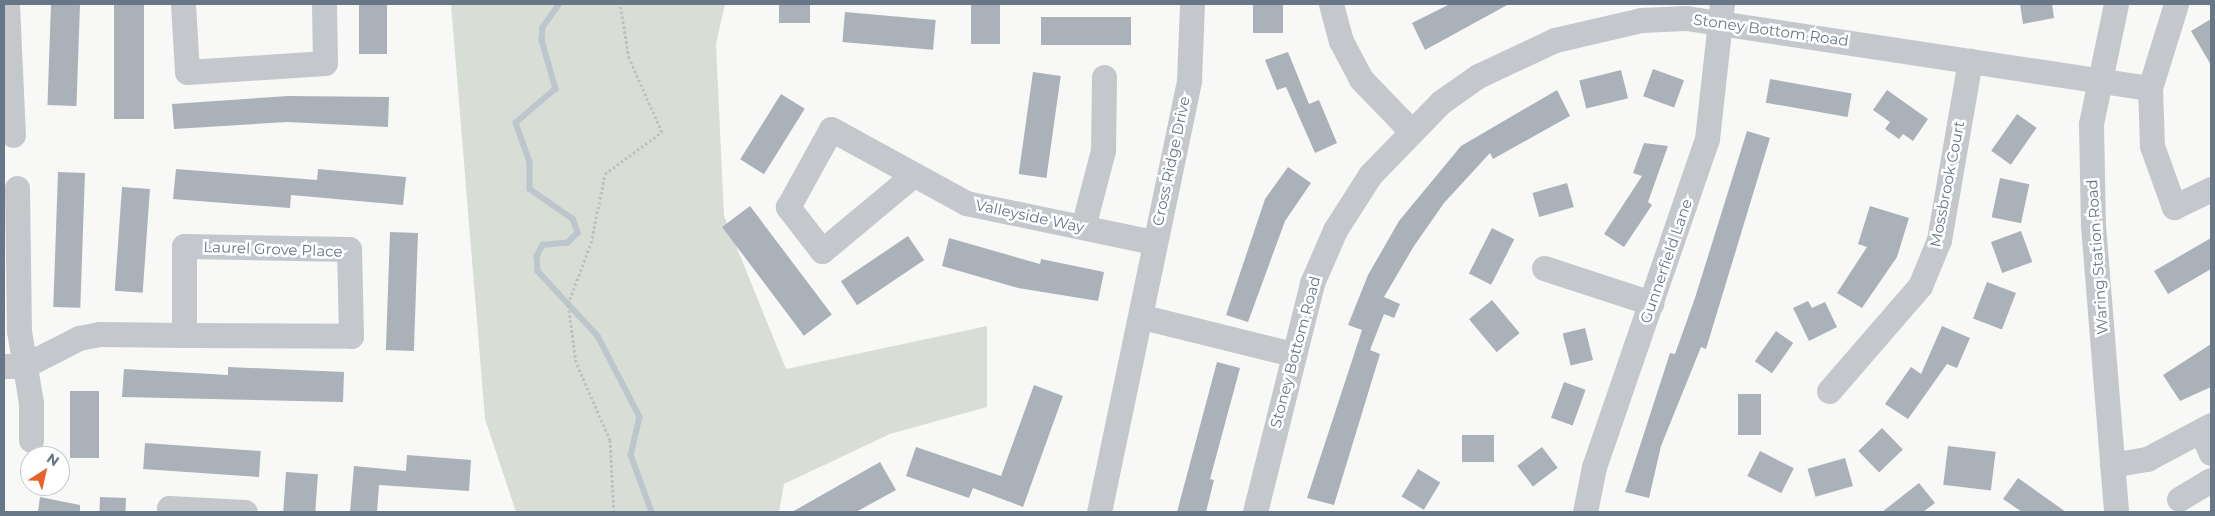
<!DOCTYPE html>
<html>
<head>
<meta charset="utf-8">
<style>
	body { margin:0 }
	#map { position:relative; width:2215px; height:516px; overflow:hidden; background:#f8f9f6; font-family:Montserrat,sans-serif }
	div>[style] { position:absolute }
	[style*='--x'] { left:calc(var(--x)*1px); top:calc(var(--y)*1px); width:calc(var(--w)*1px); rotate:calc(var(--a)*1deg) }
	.green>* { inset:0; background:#d8ded5 }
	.stream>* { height:5.5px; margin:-2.75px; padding:0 2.75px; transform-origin:2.75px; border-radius:2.75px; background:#bcc6cc }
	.building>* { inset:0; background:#aab1b9; transform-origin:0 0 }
	.path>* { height:3px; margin-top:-1.5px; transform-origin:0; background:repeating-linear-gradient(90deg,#bec0c3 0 2.5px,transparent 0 5px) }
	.minor>* { height:25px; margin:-12.5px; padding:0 12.5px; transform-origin:12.5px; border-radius:12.5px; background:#c4c8cc }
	span { translate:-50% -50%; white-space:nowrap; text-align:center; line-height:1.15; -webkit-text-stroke:5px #fff; paint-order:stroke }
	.street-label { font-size:15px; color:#677788 }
	.frame { position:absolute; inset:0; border:5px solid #677788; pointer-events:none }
	.north { position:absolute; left:20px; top:446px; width:50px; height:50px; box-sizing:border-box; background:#fff; border:1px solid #c2c9cf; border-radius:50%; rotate:35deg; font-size:14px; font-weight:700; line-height:20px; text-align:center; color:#677788 }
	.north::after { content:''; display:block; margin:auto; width:18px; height:22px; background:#e76128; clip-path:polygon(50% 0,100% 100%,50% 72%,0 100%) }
</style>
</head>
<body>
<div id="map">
	<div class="green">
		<div style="clip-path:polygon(451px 4px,725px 4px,716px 44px,724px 216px,786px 369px,987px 326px,987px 407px,890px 434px,784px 484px,779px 512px,516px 512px,485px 419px)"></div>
	</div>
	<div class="stream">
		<div style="--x:560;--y:4;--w:29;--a:126"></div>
		<div style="--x:543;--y:27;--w:13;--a:94"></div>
		<div style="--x:542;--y:40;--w:51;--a:74.1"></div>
		<div style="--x:556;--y:89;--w:52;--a:139.6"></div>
		<div style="--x:516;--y:123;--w:41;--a:70.3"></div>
		<div style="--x:530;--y:162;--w:27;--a:90"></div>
		<div style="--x:530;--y:189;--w:52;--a:34.9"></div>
		<div style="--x:573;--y:219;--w:15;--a:70"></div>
		<div style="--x:578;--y:233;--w:14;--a:135"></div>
		<div style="--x:568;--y:243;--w:25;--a:175"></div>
		<div style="--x:543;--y:245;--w:13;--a:117"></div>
		<div style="--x:537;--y:257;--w:14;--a:86"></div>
		<div style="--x:538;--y:271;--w:88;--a:47.3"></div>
		<div style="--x:598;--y:336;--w:91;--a:62.6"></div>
		<div style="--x:640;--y:417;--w:39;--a:103"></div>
		<div style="--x:631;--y:455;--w:61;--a:69.8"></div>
	</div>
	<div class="building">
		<div style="left:51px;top:4px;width:29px;height:101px;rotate:2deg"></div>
		<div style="left:114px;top:4px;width:30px;height:115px"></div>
		<div style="left:359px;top:4px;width:28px;height:50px"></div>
		<div style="left:779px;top:4px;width:31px;height:19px"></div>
		<div style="left:971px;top:4px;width:29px;height:40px"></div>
		<div style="left:1253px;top:4px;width:30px;height:29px"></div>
		<div style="clip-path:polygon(1450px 4px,1509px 4px,1425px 50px,1412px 23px)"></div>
		<div style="clip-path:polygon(2020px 4px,2052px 4px,2054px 18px,2023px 24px)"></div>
		<div style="left:845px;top:12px;width:91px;height:30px;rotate:5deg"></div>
		<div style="left:1041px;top:17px;width:90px;height:28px"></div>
		<div style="clip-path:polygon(2211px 19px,2211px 65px,2191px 31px)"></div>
		<div style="clip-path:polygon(1288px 52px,1309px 104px,1319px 100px,1337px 143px,1315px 153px,1286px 87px,1277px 90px,1265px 60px)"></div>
		<div style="left:1653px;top:69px;width:33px;height:29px;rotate:20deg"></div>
		<div style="left:1621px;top:70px;width:29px;height:43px;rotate:76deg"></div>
		<div style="left:1033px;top:72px;width:28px;height:103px;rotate:8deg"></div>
		<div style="left:1770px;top:79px;width:83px;height:24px;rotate:10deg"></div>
		<div style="clip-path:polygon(1557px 90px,1570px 116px,1493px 159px,1490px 153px,1444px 203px,1414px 246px,1384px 297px,1400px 304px,1394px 318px,1384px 314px,1370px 350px,1380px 354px,1334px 505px,1307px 498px,1362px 330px,1348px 325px,1368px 275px,1399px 221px,1461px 146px)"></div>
		<div style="clip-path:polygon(1887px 90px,1928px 119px,1913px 141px,1903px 134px,1899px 139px,1885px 129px,1890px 122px,1873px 110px)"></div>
		<div style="left:781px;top:94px;width:28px;height:77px;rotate:32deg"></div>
		<div style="clip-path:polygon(288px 96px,389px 97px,388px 127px,287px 122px,174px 129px,172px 104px)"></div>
		<div style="left:2017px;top:114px;width:24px;height:45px;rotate:35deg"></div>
		<div style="clip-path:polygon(1747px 131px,1770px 138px,1706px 349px,1701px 347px,1661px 446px,1649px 498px,1625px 492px,1670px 353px,1675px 354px,1695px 298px)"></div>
		<div style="clip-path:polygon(1644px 143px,1668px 146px,1648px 202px,1652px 205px,1624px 247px,1604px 234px,1642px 176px,1633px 173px)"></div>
		<div style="clip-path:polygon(1288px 167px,1311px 183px,1285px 221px,1248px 322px,1226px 315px,1265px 199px)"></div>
		<div style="clip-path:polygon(176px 169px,317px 180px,318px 169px,406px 177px,403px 205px,291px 195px,290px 208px,173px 199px)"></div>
		<div style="left:58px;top:172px;width:27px;height:135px;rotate:2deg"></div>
		<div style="left:2000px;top:178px;width:30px;height:40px;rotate:12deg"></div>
		<div style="left:1567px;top:183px;width:25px;height:36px;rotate:74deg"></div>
		<div style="left:122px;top:187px;width:28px;height:104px;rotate:4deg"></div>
		<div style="left:750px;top:206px;width:136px;height:35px;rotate:53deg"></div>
		<div style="clip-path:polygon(1870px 206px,1909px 218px,1897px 257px,1862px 308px,1837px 293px,1867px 247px,1858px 244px)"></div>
		<div style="left:1492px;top:228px;width:25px;height:51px;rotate:27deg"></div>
		<div style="left:2021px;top:231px;width:33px;height:32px;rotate:70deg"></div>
		<div style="left:390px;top:232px;width:28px;height:118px;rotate:2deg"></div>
		<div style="left:908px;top:236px;width:29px;height:81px;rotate:56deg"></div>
		<div style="clip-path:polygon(949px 238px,1040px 264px,1041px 259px,1104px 272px,1098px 301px,1018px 288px,942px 266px)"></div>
		<div style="clip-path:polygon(2211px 238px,2211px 269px,2168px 294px,2154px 271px)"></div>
		<div style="left:1987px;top:282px;width:31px;height:39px;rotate:21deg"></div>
		<div style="left:1492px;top:300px;width:43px;height:30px;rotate:50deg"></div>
		<div style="clip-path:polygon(1808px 301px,1812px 308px,1825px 302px,1837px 327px,1809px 341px,1793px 308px)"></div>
		<div style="clip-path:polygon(1942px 326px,1970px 338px,1957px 368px,1947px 364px,1908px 419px,1885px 404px,1911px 367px,1921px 374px)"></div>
		<div style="left:1585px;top:328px;width:33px;height:23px;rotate:76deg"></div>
		<div style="left:1776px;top:331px;width:21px;height:37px;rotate:35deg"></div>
		<div style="clip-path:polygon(2211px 344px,2211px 387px,2180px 401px,2163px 375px)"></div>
		<div style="clip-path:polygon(1217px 362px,1240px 368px,1210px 479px,1214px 480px,1206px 512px,1177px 512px)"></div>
		<div style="clip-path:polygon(228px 367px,344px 372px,343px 402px,122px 397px,124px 369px,228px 375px)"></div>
		<div style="left:1564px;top:382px;width:23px;height:38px;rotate:20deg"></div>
		<div style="clip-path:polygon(1034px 385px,1063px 396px,1023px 507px,973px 488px,969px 498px,906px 476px,916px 447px,1001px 476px)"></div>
		<div style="left:70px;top:391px;width:29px;height:67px"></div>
		<div style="left:1761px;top:394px;width:41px;height:23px;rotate:90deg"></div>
		<div style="left:1882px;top:428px;width:30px;height:33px;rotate:46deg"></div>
		<div style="left:1494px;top:435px;width:27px;height:32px;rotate:90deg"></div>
		<div style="left:145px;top:443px;width:116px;height:26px;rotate:4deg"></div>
		<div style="left:1948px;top:446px;width:48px;height:39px;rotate:7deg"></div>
		<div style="left:1542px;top:447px;width:26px;height:31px;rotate:53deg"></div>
		<div style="left:1760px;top:451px;width:38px;height:28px;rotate:27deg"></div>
		<div style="clip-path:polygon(407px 455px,471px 460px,469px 491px,379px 485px,377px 512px,350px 512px,354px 466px,406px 471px)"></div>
		<div style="left:1845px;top:458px;width:29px;height:39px;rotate:74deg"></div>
		<div style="clip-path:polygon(880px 462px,896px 490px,856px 512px,792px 512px)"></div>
		<div style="left:1418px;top:469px;width:26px;height:32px;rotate:31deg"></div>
		<div style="left:286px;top:472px;width:32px;height:40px;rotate:4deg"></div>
		<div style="clip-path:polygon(2018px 478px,2066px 512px,2022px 512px,2003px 499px)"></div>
		<div style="clip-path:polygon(1919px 483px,1935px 503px,1923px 512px,1882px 512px)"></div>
		<div style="clip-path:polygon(40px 497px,80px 505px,80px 512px,38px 512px)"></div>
		<div style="left:100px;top:497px;width:26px;height:15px;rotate:2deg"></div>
	</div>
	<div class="path">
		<div style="--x:614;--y:512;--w:72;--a:-93.2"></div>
		<div style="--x:610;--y:440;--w:85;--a:-113.6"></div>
		<div style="--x:576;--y:362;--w:59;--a:-97.9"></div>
		<div style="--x:568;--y:304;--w:65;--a:-69.3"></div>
		<div style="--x:591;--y:243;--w:70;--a:-78.5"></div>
		<div style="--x:605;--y:174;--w:71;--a:-36.4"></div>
		<div style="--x:662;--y:132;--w:81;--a:-114"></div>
		<div style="--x:629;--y:58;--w:55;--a:-99.5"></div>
	</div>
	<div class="minor">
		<div style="--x:7;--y:4;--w:131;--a:87.4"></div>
		<div style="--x:183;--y:4;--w:68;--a:86.6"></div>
		<div style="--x:187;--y:72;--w:138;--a:-3.7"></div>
		<div style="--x:325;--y:63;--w:59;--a:-91"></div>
		<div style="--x:1331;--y:4;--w:38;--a:75"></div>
		<div style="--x:1341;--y:41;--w:43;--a:62.2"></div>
		<div style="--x:1361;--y:79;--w:71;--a:46.1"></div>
		<div style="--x:2116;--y:4;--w:123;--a:101.8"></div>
		<div style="--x:2091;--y:124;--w:101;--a:88.9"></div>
		<div style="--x:2093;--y:225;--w:288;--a:85.4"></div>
		<div style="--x:2176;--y:4;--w:88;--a:107.2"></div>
		<div style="--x:2150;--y:88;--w:58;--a:88"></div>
		<div style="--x:2152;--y:146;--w:65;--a:70.2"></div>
		<div style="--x:2174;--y:207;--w:41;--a:-25.9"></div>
		<div style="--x:912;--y:176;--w:117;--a:140.2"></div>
		<div style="--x:822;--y:251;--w:56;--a:-127.7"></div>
		<div style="--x:788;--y:207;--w:89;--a:-61.1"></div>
		<div style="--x:831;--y:129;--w:154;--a:28.7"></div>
		<div style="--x:966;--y:203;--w:191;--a:11.8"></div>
		<div style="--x:17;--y:188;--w:143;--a:89.2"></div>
		<div style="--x:19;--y:331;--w:73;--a:80.5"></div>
		<div style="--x:31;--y:403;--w:37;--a:90"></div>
		<div style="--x:1083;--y:227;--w:80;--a:-75.4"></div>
		<div style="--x:1103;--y:150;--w:73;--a:-89.2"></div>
		<div style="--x:1544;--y:268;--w:113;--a:18.1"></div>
		<div style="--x:1143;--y:317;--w:154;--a:13.9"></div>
		<div style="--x:4;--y:366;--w:20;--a:0"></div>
		<div style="--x:24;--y:366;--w:62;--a:-27"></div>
		<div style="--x:79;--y:338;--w:21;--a:-11"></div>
		<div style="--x:100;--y:334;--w:84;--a:0.7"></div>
		<div style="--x:184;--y:335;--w:167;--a:0.3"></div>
		<div style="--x:351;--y:336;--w:87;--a:-91.3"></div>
		<div style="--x:349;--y:249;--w:165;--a:-179"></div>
		<div style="--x:184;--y:246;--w:89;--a:90"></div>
		<div style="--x:1829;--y:391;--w:139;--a:-49.1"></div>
		<div style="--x:1920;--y:286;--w:50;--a:-67.6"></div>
		<div style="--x:1939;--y:240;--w:182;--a:-80.2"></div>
		<div style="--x:2201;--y:431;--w:24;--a:66"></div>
		<div style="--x:2112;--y:465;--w:36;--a:-10"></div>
		<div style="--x:2147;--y:459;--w:72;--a:-28"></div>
		<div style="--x:2179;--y:499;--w:37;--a:-31"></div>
		<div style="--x:169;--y:512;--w:4;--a:-90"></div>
		<div style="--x:169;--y:508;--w:76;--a:3"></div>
		<div style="--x:1099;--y:512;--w:441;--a:-78.2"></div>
		<div style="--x:1189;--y:80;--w:76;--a:-87.7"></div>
		<div style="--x:1255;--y:512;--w:236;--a:-76"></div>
		<div style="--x:1312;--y:283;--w:58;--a:-66.5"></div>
		<div style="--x:1335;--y:230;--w:65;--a:-57.5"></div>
		<div style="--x:1370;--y:175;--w:102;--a:-45.8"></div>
		<div style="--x:1441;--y:102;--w:45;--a:-35.1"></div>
		<div style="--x:1478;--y:76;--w:85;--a:-25.1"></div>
		<div style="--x:1555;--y:40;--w:88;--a:-13.1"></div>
		<div style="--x:1641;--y:20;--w:45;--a:-2.5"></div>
		<div style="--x:1686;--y:18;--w:469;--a:8.6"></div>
		<div style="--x:1585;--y:512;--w:46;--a:-78.7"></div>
		<div style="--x:1594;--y:467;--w:347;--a:-71"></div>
		<div style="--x:1707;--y:139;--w:136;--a:-83.7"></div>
	</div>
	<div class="street-label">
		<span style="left:1771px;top:30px;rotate:8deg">Stoney Bottom Road</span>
		<span style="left:1171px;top:161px;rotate:-78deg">Cross Ridge Drive</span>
		<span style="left:1947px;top:184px;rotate:-79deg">Mossbrook Court</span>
		<span style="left:1030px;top:216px;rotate:12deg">Valleyside Way</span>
		<span style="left:273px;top:249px;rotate:2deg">Laurel Grove Place</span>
		<span style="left:2097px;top:257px;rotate:-94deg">Waring Station Road</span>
		<span style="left:1666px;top:261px;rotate:-71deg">Gunnerfield Lane</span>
		<span style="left:1295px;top:352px;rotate:-75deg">Stoney Bottom Road</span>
	</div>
	<div class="frame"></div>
	<div class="north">N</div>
</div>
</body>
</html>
